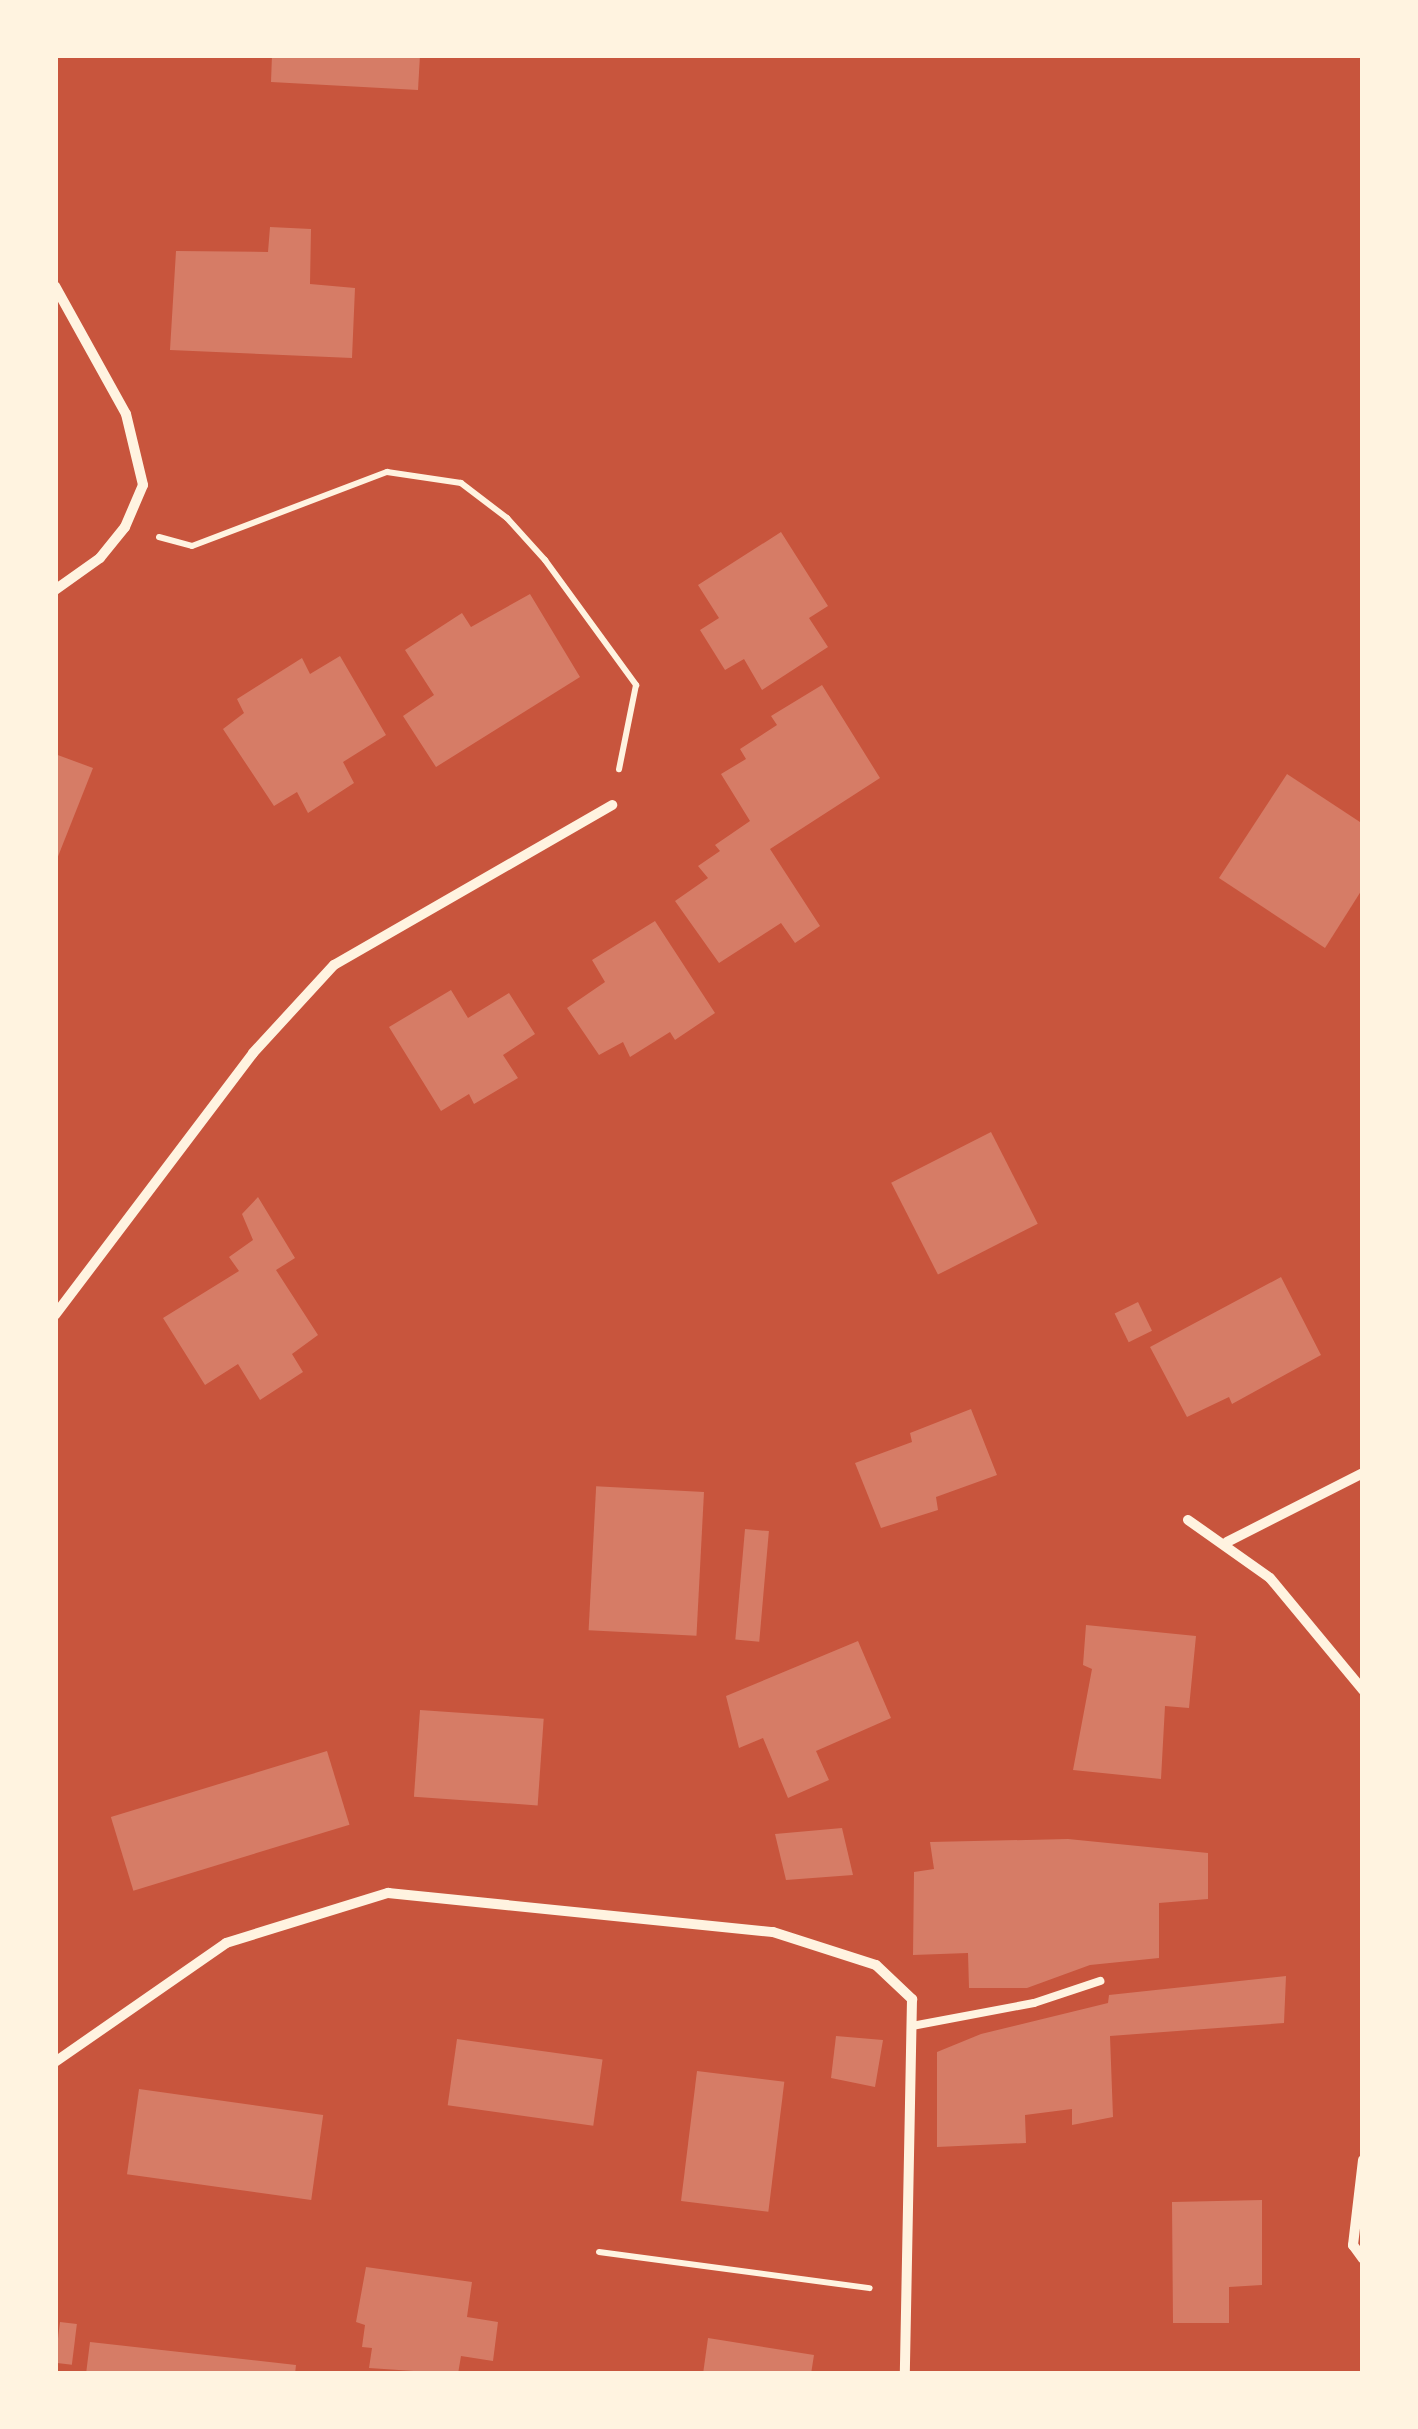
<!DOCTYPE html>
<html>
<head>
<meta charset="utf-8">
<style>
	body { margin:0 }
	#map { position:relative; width:1418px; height:2429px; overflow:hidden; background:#c8553d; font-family:Mulish,sans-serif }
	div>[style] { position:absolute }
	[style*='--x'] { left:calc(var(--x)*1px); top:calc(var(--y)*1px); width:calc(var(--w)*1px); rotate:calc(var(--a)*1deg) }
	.building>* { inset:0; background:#d67c66; transform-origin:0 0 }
	.path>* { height:6px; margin:-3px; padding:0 3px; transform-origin:3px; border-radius:3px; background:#fff3e0 }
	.service>* { height:8px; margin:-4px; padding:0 4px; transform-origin:4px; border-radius:4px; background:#fff3e0 }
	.minor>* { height:10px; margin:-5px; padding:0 5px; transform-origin:5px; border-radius:5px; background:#fff3e0 }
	span { translate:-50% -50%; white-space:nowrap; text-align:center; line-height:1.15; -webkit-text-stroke:10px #fff3e0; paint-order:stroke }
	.frame { position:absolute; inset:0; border:58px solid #fff3e0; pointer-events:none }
</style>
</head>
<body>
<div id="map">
	<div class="building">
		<div style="clip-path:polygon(272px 55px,420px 55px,418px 90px,271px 82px)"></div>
		<div style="clip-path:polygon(270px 227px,311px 229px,310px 284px,355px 288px,352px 358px,170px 350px,176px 251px,268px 252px)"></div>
		<div style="clip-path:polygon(781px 532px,828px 606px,809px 618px,828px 647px,762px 690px,744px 659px,725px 670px,700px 630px,719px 618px,698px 585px)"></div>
		<div style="clip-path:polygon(530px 594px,580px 677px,436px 767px,403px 716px,434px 695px,405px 650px,462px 613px,471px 627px)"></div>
		<div style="clip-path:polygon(340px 656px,386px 735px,343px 762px,354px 783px,308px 813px,297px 792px,274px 806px,223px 729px,244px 713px,237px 699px,302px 658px,310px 674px)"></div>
		<div style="clip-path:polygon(822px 685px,880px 778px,770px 849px,820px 926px,795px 943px,781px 923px,719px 963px,675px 901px,708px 878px,698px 866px,720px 851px,715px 845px,750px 821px,721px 774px,746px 759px,740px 749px,777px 725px,771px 716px)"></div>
		<div style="clip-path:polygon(55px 754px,93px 768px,55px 864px)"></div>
		<div style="clip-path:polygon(1287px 774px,1363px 824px,1363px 888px,1325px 948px,1219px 878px)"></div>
		<div style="clip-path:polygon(655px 921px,715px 1013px,675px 1040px,670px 1032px,630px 1057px,623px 1042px,599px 1055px,567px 1008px,605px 982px,592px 960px)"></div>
		<div style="clip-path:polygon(451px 990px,468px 1018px,509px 993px,535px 1034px,503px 1055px,518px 1078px,474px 1104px,469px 1094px,441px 1111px,389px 1027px)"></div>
		<div style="left:991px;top:1132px;width:103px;height:112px;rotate:63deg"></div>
		<div style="clip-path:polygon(258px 1197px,295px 1258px,276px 1270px,318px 1335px,292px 1354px,303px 1372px,260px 1400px,238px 1364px,205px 1385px,163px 1318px,239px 1271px,229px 1257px,253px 1240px,242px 1214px)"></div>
		<div style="clip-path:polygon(1281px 1277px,1321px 1355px,1232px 1404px,1229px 1397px,1187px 1417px,1150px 1347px)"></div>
		<div style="left:1138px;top:1302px;width:32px;height:26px;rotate:64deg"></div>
		<div style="clip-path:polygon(971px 1409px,997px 1475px,936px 1497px,938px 1510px,881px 1528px,855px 1463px,912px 1442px,910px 1433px)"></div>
		<div style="left:704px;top:1492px;width:144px;height:108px;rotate:93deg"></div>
		<div style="left:745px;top:1529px;width:24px;height:111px;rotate:5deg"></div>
		<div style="clip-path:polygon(1086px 1625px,1196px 1636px,1189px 1708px,1165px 1706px,1161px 1779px,1073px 1770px,1092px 1669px,1083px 1665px)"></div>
		<div style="clip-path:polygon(858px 1641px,891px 1718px,816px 1751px,829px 1780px,788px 1798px,763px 1738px,739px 1748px,726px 1696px)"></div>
		<div style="left:420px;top:1710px;width:124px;height:87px;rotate:4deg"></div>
		<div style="left:327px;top:1751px;width:77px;height:226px;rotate:73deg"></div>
		<div style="clip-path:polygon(842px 1828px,853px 1875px,786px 1880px,775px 1834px)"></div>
		<div style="clip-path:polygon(1068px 1839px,1208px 1853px,1208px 1899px,1159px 1903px,1159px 1958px,1090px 1965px,1027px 1988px,969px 1988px,968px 1953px,913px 1955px,914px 1872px,934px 1869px,930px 1842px)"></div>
		<div style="clip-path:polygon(1286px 1976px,1284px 2023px,1110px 2036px,1113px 2117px,1072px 2125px,1072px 2109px,1025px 2115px,1026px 2143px,937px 2147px,937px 2052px,981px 2034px,1108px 2003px,1109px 1995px)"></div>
		<div style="clip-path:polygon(836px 2036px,883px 2040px,875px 2087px,831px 2078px)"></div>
		<div style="left:457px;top:2039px;width:147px;height:67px;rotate:8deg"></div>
		<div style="left:697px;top:2071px;width:88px;height:131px;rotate:7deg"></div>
		<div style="left:139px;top:2089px;width:186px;height:86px;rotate:8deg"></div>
		<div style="clip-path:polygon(1262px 2200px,1262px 2285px,1229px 2287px,1229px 2323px,1173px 2323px,1172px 2202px)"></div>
		<div style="clip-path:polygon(366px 2267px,472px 2282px,467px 2317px,498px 2322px,493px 2361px,461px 2356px,458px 2374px,369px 2368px,372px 2348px,362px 2347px,365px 2325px,356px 2322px)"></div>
		<div style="left:60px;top:2322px;width:17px;height:41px;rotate:7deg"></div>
		<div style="clip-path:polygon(708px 2338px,814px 2355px,811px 2374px,703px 2374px)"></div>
		<div style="clip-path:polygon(90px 2342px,296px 2365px,295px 2374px,86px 2374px)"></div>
	</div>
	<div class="path">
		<div style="--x:159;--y:537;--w:34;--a:15"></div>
		<div style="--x:192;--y:546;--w:209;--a:-20.8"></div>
		<div style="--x:387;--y:472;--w:75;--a:8.5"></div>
		<div style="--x:461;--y:483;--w:58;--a:37.3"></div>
		<div style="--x:507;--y:518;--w:57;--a:47.9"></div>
		<div style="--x:545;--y:560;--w:155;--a:53.9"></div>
		<div style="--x:636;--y:685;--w:86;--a:101.4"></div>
		<div style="--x:599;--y:2252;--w:273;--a:7.6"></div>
	</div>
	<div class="service">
		<div style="--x:912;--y:2026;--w:124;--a:-10.7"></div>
		<div style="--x:1034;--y:2003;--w:70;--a:-18.4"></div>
	</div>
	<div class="minor">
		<div style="--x:55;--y:286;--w:146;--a:61"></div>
		<div style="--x:126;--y:414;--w:73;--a:76.5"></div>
		<div style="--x:143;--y:485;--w:46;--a:113.2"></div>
		<div style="--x:125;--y:527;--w:40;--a:129"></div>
		<div style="--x:100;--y:558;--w:55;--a:144.6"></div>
		<div style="--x:55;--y:1315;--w:328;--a:-52.9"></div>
		<div style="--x:253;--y:1053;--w:120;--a:-47.4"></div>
		<div style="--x:334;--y:965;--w:321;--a:-29.9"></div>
		<div style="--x:1188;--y:1520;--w:100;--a:35.3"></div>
		<div style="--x:1270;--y:1578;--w:146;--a:50.3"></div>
		<div style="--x:1227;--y:1542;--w:153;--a:-26.9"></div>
		<div style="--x:55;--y:2062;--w:208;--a:-34.8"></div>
		<div style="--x:226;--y:1943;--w:170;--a:-17.2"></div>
		<div style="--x:388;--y:1893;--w:387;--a:5.8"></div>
		<div style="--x:773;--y:1932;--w:108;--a:17.8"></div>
		<div style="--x:876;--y:1965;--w:50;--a:43.4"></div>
		<div style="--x:912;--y:1999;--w:375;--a:91.1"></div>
		<div style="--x:1363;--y:2160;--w:86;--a:96.7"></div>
		<div style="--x:1353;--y:2245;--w:17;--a:54"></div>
	</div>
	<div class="frame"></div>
</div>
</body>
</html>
